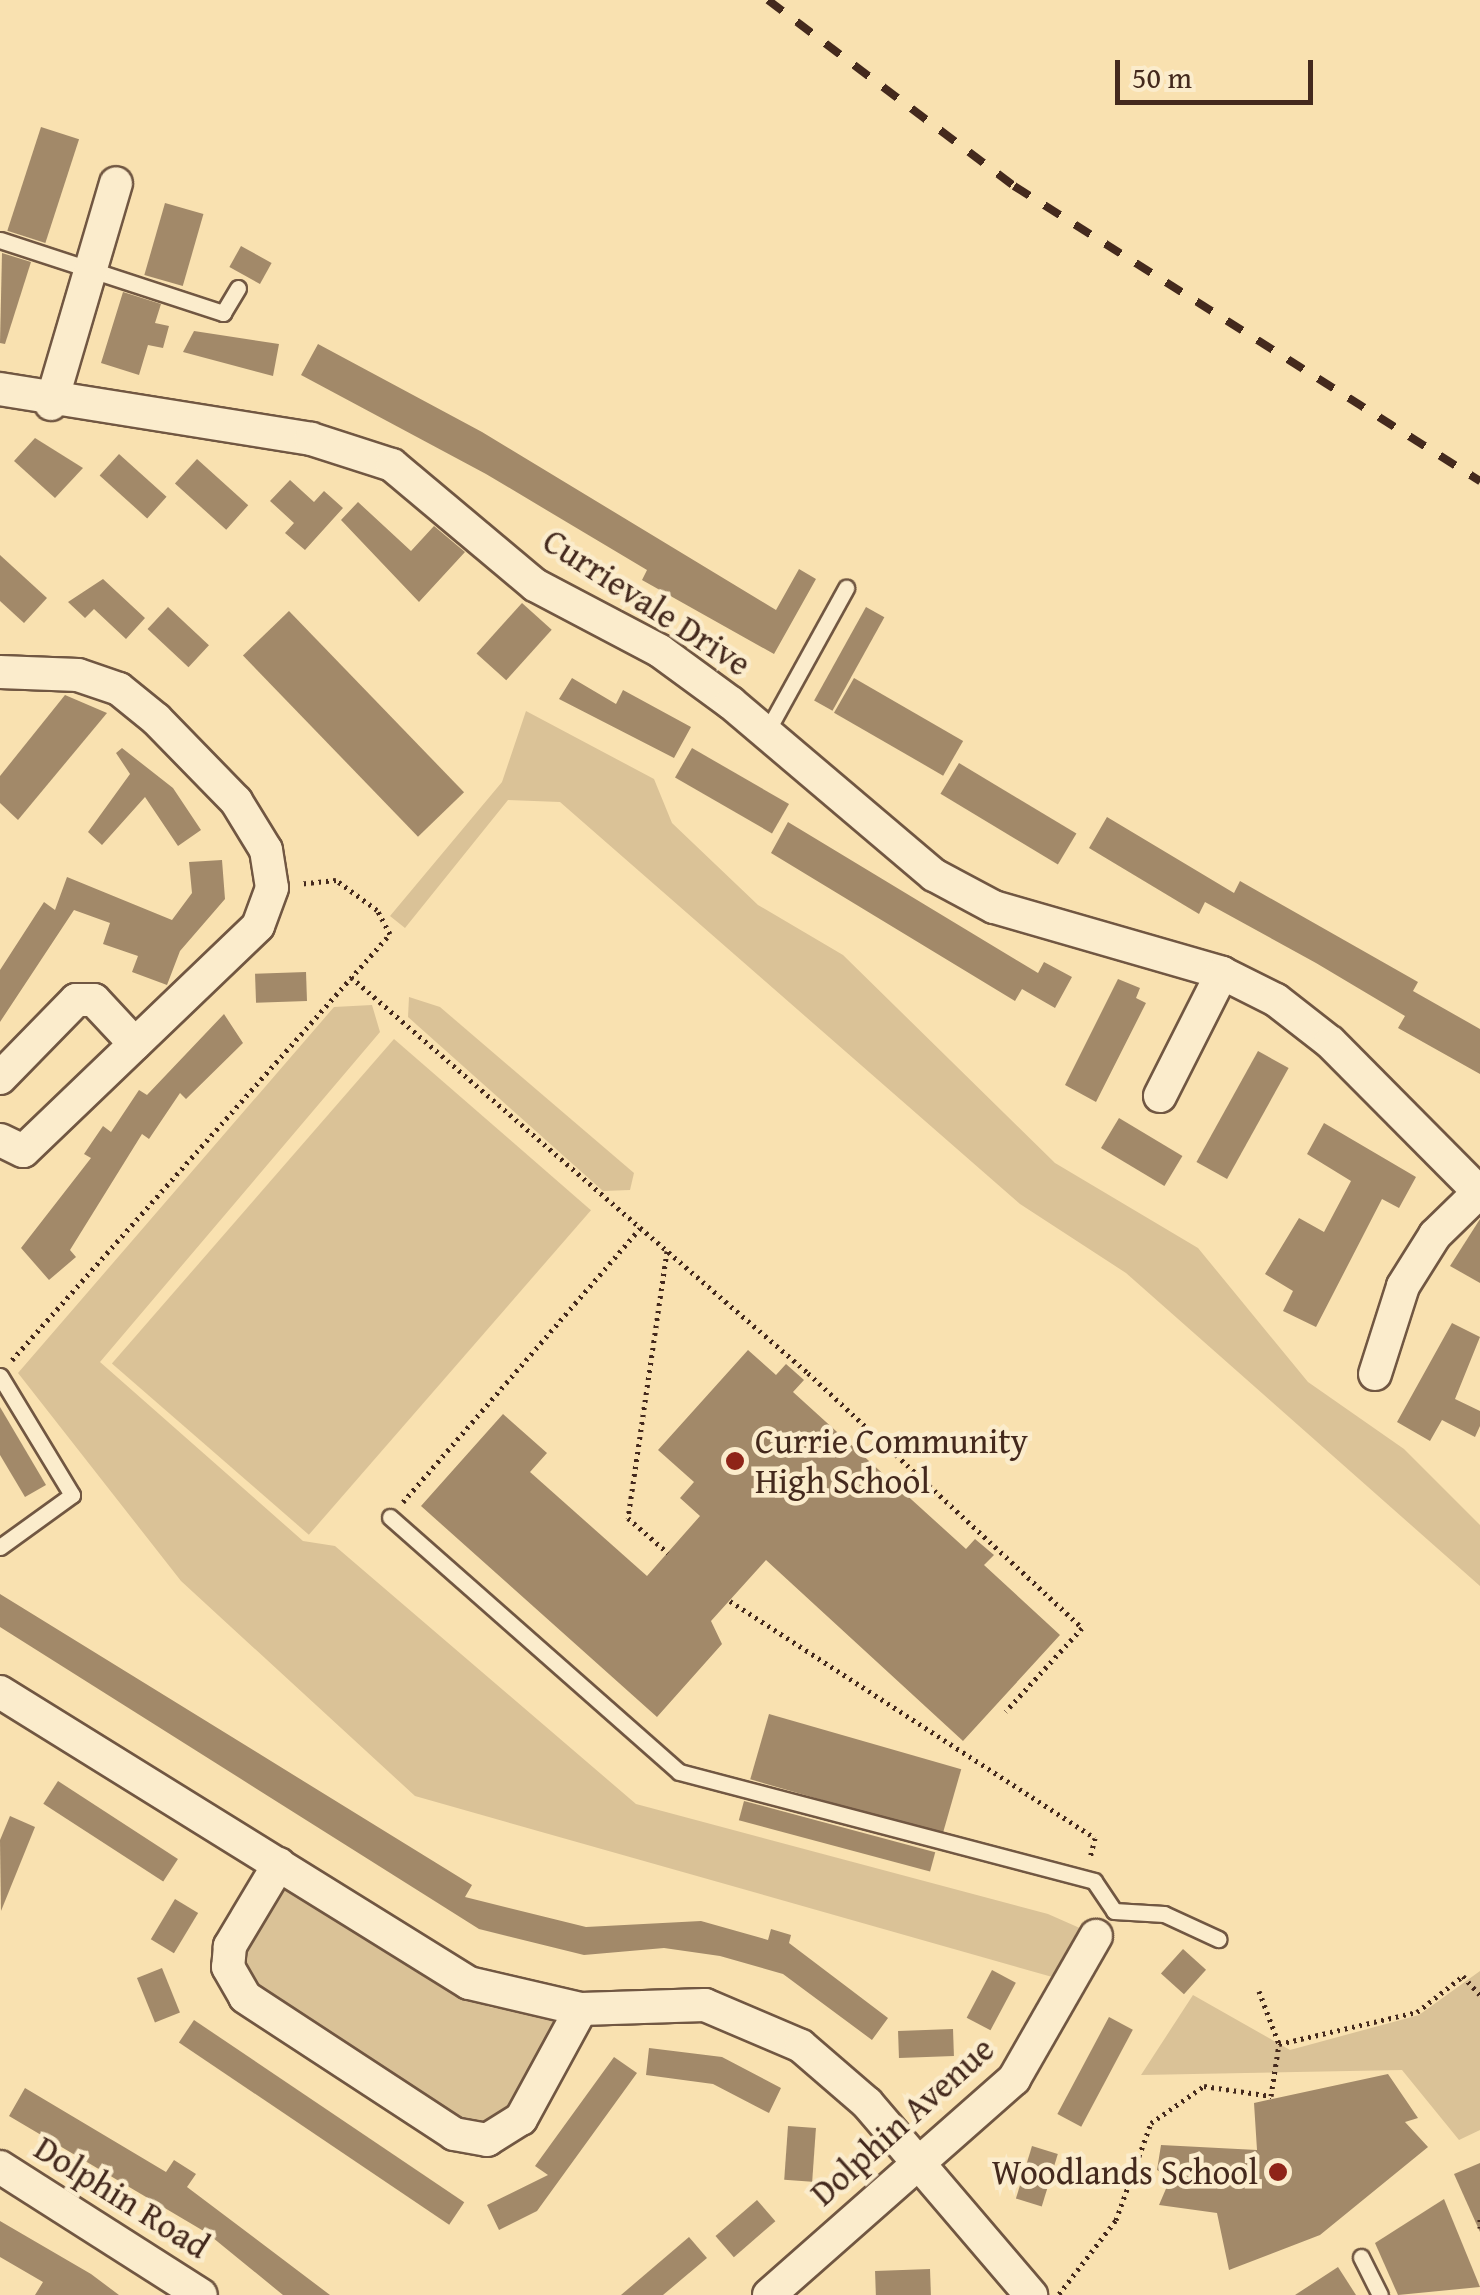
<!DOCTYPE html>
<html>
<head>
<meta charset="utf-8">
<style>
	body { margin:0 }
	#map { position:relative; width:1480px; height:2295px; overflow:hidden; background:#f9e1b0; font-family:"Gentium Book Plus",serif }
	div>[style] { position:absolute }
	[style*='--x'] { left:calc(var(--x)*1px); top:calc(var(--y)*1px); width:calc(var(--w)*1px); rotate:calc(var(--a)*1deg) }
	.green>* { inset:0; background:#dac297; transform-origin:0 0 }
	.building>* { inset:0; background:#a28969; transform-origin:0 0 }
	.path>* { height:5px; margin-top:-2.5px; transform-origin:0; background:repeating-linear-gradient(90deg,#44291d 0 2.5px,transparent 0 7.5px) }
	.roads { filter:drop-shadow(2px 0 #715742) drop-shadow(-2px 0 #715742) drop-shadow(0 2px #715742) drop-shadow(0 -2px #715742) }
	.lane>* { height:15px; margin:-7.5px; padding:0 7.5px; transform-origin:7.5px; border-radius:7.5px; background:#fbeccc }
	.street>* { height:32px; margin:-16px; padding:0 16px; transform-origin:16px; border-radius:16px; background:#fbeccc }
	.rail>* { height:8px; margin-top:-4px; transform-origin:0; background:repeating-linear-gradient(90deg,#44291d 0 18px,transparent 0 36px) }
	.dots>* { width:28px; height:28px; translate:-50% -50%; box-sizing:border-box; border:5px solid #fbeccc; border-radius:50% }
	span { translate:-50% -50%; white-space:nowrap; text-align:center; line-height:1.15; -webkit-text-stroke:9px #fbeccc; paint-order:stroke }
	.street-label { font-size:35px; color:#44291d }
	.poi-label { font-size:35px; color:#44291d }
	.left { translate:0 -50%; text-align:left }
	.right { translate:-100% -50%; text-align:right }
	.scale { position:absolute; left:1115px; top:60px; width:198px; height:45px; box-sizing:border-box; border:5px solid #44291d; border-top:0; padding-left:12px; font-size:30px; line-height:35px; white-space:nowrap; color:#44291d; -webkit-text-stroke:8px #fbeccc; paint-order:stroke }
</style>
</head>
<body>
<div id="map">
	<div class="green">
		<div style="clip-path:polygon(526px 711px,654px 779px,672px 823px,758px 905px,843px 955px,1055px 1163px,1198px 1248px,1308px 1382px,1404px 1449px,1480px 1525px,1480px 1586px,1126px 1273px,1020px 1204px,560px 802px,508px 800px,405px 928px,390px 916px,502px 782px)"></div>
		<div style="clip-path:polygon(409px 997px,440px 1007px,634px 1173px,630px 1190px,603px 1191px,408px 1017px)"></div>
		<div style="clip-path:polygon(372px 1005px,380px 1032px,100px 1362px,303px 1541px,335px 1546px,636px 1804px,1048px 1914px,1082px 1929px,1063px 1980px,415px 1796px,181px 1581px,18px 1373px,334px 1007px)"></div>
		<div style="left:394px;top:1039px;width:261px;height:430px;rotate:41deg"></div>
		<div style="clip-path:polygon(286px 1883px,489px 2007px,554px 2018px,558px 2034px,508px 2111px,487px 2126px,453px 2118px,276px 2007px,248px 1977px,246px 1948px)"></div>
		<div style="clip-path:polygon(1480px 1971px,1480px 2130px,1459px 2140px,1402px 2070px,1141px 2075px,1193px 1995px,1290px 2050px,1419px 2015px)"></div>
	</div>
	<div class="building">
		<div style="left:41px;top:127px;width:40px;height:109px;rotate:18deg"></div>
		<div style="left:165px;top:203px;width:40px;height:75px;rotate:16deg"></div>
		<div style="left:241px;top:246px;width:35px;height:24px;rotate:29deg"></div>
		<div style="clip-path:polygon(2px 253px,31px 262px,5px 344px,0 343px)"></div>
		<div style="clip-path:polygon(123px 292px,161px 304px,155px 323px,169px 326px,163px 348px,148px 345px,139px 375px,101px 363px)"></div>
		<div style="clip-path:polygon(194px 331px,279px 344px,273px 376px,183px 352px)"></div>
		<div style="clip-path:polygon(318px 344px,482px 432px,776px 610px,799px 569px,816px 579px,774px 654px,642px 580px,647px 570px,486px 474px,301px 375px)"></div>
		<div style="clip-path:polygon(35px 438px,83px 468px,55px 498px,14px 461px)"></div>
		<div style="left:119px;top:454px;width:64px;height:29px;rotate:42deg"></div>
		<div style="left:197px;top:459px;width:69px;height:33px;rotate:42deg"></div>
		<div style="clip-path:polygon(290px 480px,314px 502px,324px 491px,343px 508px,305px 550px,285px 533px,294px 523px,270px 501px)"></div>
		<div style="clip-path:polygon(358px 502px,411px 551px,434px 526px,465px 552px,419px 602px,341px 520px)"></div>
		<div style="clip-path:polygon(0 555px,47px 598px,24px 623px,0 601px)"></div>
		<div style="clip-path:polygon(103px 579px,145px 618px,126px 639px,94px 609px,85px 618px,68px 602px)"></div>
		<div style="left:522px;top:603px;width:40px;height:68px;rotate:42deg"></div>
		<div style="left:168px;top:607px;width:56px;height:30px;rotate:43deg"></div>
		<div style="left:866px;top:607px;width:21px;height:107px;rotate:29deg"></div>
		<div style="left:289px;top:611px;width:252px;height:64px;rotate:46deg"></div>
		<div style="clip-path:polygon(572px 678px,616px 704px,623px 690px,691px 727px,674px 758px,559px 699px)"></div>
		<div style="left:854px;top:678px;width:126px;height:40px;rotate:30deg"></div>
		<div style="clip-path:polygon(65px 695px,107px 713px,18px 820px,0 803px,0 776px)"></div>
		<div style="clip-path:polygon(122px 748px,173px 788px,201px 830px,178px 846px,145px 797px,102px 845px,88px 832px,130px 774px,116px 753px)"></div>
		<div style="left:692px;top:748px;width:112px;height:34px;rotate:30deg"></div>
		<div style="left:959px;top:763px;width:137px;height:36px;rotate:31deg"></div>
		<div style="clip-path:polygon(1107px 817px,1234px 893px,1240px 881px,1418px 982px,1413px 991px,1480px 1029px,1480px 1074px,1398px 1028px,1405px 1016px,1316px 963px,1205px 902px,1199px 914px,1089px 848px)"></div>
		<div style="clip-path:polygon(788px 822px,1038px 973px,1044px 962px,1072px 977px,1055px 1008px,1022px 989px,1015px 1001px,771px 853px)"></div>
		<div style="clip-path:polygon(222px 860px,225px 899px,180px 951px,167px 985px,132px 972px,138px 956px,103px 944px,110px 923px,74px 910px,0 1022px,0 970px,44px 902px,55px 910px,67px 877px,172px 920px,192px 893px,189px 862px)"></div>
		<div style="left:306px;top:972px;width:29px;height:51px;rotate:88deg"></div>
		<div style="clip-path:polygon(1118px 979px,1140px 988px,1136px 998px,1146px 1003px,1096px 1102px,1065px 1085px)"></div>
		<div style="clip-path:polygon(224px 1014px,243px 1043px,186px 1099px,180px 1093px,149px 1139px,142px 1134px,70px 1250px,76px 1257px,49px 1280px,21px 1248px,91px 1158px,84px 1154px,103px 1126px,111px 1132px,139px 1090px,147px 1095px)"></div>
		<div style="left:1258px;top:1051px;width:35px;height:127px;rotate:29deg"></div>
		<div style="left:1119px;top:1118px;width:74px;height:35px;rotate:31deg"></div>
		<div style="clip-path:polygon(1324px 1123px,1416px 1177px,1399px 1208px,1382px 1199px,1316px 1327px,1283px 1311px,1293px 1291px,1265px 1274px,1299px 1218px,1324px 1232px,1351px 1181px,1307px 1154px)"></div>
		<div style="clip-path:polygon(1480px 1219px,1480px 1283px,1450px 1266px)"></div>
		<div style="clip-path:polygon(1452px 1323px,1480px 1337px,1455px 1399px,1480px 1411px,1480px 1426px,1475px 1437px,1442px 1420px,1430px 1441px,1397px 1422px)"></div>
		<div style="clip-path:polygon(748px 1350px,776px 1375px,786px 1364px,804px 1380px,793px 1392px,966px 1549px,975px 1539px,994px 1555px,984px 1565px,1060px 1635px,963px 1741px,766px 1560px,711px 1621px,722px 1644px,657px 1717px,421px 1506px,503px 1414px,547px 1453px,530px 1472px,647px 1576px,700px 1516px,680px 1498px,694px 1482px,658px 1450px)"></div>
		<div style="clip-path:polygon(0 1407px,46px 1485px,25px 1497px,0 1455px)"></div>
		<div style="clip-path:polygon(0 1594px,472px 1885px,465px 1897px,586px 1927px,701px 1921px,768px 1940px,771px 1929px,791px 1935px,789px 1943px,888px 2018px,872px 2040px,783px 1974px,720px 1956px,664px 1948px,584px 1955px,479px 1929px,0 1627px)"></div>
		<div style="left:769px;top:1714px;width:200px;height:68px;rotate:16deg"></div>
		<div style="left:58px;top:1781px;width:143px;height:27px;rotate:33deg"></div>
		<div style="left:744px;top:1801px;width:198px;height:20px;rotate:15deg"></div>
		<div style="clip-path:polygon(10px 1816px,35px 1827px,1px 1911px,0 1840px)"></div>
		<div style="left:175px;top:1899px;width:27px;height:47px;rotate:31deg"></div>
		<div style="left:1183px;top:1949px;width:31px;height:33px;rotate:42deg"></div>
		<div style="left:162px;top:1968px;width:48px;height:27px;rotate:68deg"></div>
		<div style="left:992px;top:1970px;width:27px;height:54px;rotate:28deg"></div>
		<div style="left:1109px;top:2017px;width:27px;height:110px;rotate:28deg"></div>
		<div style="left:194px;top:2020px;width:326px;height:27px;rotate:34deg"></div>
		<div style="left:953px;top:2029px;width:27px;height:55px;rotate:88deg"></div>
		<div style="clip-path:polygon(649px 2048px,722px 2057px,781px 2088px,769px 2113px,713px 2084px,646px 2075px)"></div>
		<div style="clip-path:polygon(614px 2057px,637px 2073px,537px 2211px,499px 2230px,487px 2205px,548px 2175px,535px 2166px)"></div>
		<div style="clip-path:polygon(1388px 2074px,1418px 2118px,1405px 2122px,1428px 2147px,1320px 2235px,1229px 2270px,1217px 2213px,1159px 2205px,1171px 2177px,1157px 2170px,1161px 2145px,1257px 2150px,1254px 2103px)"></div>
		<div style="clip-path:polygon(25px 2088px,166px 2172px,174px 2160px,196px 2174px,187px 2187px,330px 2295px,283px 2295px,207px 2233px,9px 2116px)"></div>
		<div style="left:788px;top:2126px;width:28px;height:54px;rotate:4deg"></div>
		<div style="left:1032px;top:2146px;width:27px;height:55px;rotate:17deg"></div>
		<div style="clip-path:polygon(1480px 2163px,1480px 2232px,1454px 2174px)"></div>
		<div style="clip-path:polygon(1444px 2199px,1480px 2287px,1398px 2295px,1375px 2243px)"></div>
		<div style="left:757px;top:2200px;width:28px;height:55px;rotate:49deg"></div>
		<div style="clip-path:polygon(0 2221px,91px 2274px,119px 2295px,35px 2295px,43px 2282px,0 2257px)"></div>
		<div style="clip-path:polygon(689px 2237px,707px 2258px,663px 2295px,621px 2295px)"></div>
		<div style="clip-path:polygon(1338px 2267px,1356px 2295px,1295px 2295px)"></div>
		<div style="left:930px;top:2269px;width:26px;height:55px;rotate:88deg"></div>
	</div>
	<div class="path">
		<div style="--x:351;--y:977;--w:605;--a:40.91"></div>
		<div style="--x:808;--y:1373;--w:374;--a:42.9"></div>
		<div style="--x:1082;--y:1628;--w:113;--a:132.5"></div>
		<div style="--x:667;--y:1251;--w:270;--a:98.3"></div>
		<div style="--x:628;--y:1518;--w:53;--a:41.2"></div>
		<div style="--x:12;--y:1360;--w:570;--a:-48.42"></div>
		<div style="--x:390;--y:934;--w:27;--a:-118"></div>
		<div style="--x:377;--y:910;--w:51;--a:-143.8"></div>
		<div style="--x:336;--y:880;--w:36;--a:174"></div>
		<div style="--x:403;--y:1502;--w:362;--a:-49.1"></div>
		<div style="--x:730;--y:1601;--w:435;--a:33"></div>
		<div style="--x:1095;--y:1838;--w:21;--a:104"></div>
		<div style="--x:1259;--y:1991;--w:57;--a:69.3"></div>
		<div style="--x:1279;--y:2044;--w:142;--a:-13.1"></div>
		<div style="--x:1417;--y:2012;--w:58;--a:-38"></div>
		<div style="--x:1463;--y:1976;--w:25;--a:48"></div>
		<div style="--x:1480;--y:2219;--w:9;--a:90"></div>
		<div style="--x:1059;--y:2294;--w:93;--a:-52.4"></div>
		<div style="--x:1116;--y:2220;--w:103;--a:-70.2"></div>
		<div style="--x:1151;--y:2123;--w:65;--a:-34.9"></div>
		<div style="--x:1204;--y:2086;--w:68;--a:8.5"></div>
		<div style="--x:1271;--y:2096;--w:53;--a:-81.3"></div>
	</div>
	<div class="roads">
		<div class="lane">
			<div style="--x:0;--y:240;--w:235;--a:18.1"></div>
			<div style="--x:223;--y:313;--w:29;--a:-59"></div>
			<div style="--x:766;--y:733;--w:166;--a:-61.1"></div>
			<div style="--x:0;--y:1376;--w:139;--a:58.8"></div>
			<div style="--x:72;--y:1495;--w:89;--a:144.2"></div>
			<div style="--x:390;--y:1517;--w:385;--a:41.4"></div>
			<div style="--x:679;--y:1772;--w:429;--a:14.7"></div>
			<div style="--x:1094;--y:1881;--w:36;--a:56"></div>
			<div style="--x:1114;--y:1911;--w:50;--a:3.4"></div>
			<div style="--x:1164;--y:1914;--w:60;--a:24.8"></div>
			<div style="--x:1361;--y:2257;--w:42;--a:63.4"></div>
		</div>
		<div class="street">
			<div style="--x:0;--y:389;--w:315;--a:9.1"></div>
			<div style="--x:311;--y:439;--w:85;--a:17.8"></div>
			<div style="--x:392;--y:465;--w:187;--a:40"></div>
			<div style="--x:535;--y:585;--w:141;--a:27.8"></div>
			<div style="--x:660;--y:651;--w:88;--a:36.2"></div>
			<div style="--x:731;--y:703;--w:266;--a:40.3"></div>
			<div style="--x:934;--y:875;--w:68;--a:28.1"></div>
			<div style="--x:994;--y:907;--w:237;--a:16.1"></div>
			<div style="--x:1222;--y:973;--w:60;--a:26.6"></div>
			<div style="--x:1276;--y:1000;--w:68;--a:37.9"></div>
			<div style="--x:1330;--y:1042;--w:213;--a:45.2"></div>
			<div style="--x:51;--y:404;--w:230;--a:-73.6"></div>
			<div style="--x:0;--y:672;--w:78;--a:2.2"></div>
			<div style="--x:78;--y:675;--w:43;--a:18.9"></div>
			<div style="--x:119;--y:689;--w:48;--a:39"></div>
			<div style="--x:156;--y:719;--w:115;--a:45.7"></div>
			<div style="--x:236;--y:801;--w:57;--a:58.5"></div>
			<div style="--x:266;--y:850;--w:38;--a:81"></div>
			<div style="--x:272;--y:888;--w:40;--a:110.2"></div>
			<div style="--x:258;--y:926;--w:325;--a:136.2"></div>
			<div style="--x:23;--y:1151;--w:25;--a:-154"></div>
			<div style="--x:0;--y:1078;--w:109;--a:-45.7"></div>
			<div style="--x:76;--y:1000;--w:18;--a:0"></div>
			<div style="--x:94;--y:1000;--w:60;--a:47"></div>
			<div style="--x:1160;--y:1096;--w:138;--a:-63.2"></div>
			<div style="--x:1375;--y:1374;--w:92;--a:-72.3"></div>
			<div style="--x:1403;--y:1286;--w:60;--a:-57.9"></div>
			<div style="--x:1435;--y:1235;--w:62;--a:-44.3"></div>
			<div style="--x:0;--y:1692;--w:552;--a:31.82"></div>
			<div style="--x:469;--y:1983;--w:115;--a:13.1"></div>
			<div style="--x:581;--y:2009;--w:124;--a:-1.8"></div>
			<div style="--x:705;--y:2005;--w:104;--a:23.1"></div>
			<div style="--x:801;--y:2046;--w:87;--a:40.8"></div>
			<div style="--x:867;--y:2103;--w:253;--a:49.5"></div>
			<div style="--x:279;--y:1864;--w:96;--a:120.9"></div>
			<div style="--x:230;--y:1946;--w:21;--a:95"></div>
			<div style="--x:228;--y:1967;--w:34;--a:60"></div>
			<div style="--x:245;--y:1997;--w:250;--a:33.2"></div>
			<div style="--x:454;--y:2134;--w:34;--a:10"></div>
			<div style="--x:487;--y:2140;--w:40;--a:-32"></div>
			<div style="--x:521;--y:2119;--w:125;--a:-61.4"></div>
			<div style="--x:0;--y:2167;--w:238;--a:32.5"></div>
			<div style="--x:769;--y:2295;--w:327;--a:-41.4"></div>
			<div style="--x:1014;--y:2079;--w:165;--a:-60.2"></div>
		</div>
	</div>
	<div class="rail">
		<div style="--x:768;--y:0;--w:308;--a:37.1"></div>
		<div style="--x:1014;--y:186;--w:552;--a:32.34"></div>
	</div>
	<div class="dots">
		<div style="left:735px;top:1461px;background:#8f2418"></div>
		<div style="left:1278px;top:2172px;background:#8f2418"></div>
	</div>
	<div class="street-label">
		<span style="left:647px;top:602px;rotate:33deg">Currievale Drive</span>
		<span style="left:902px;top:2121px;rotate:-42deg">Dolphin Avenue</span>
		<span style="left:122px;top:2197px;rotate:32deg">Dolphin Road</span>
	</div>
	<div class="poi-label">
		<span class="left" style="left:755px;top:1461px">Currie Community<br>High School</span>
		<span class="right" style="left:1258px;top:2172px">Woodlands School</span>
	</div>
	<div class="scale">50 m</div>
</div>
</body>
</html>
